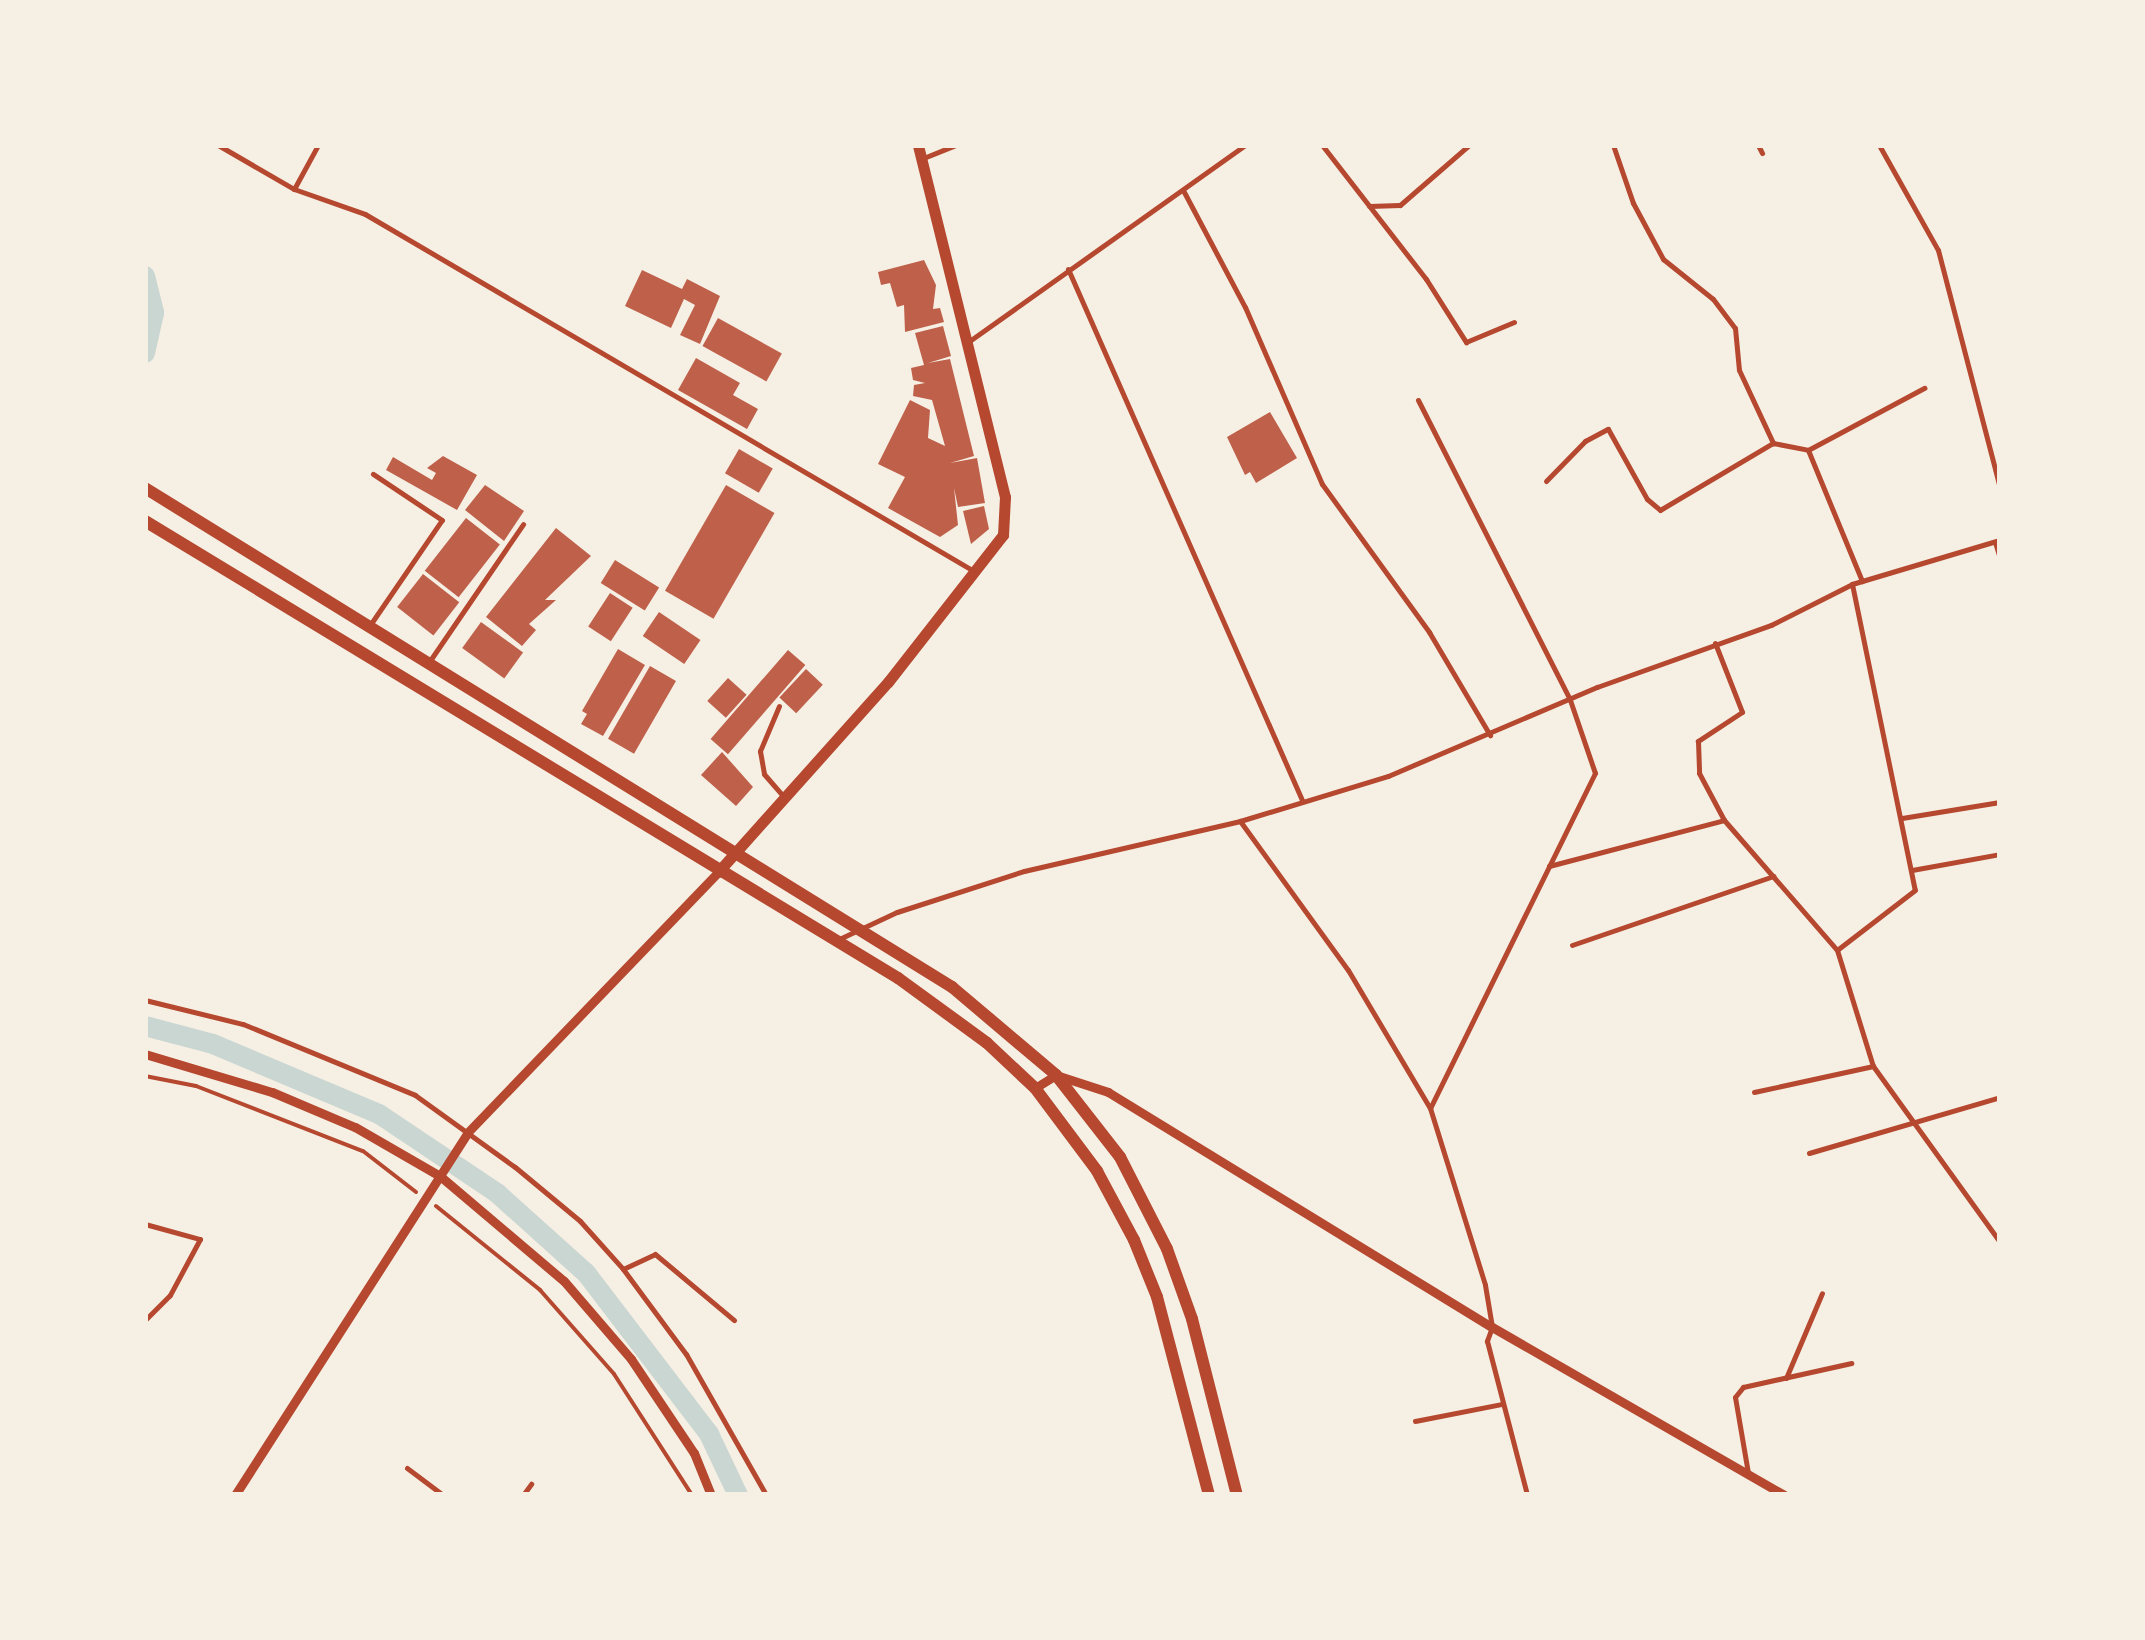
<!DOCTYPE html>
<html>
<head>
<meta charset="utf-8">
<style>
	body { margin:0 }
	#map { position:relative; width:2145px; height:1640px; overflow:hidden; background:#f6efe4; font-family:"PT Serif",serif }
	div>[style] { position:absolute }
	[style*='--x'] { left:calc(var(--x)*1px); top:calc(var(--y)*1px); width:calc(var(--w)*1px); rotate:calc(var(--a)*1deg) }
	.canal>* { height:20px; margin:-10px; padding:0 10px; transform-origin:10px; border-radius:10px; background:#c9d6d2 }
	.building>* { inset:0; background:#bf614a; transform-origin:0 0 }
	.path>* { height:4px; margin:-2px; padding:0 2px; transform-origin:2px; border-radius:2px; background:#b5482f }
	.service>* { height:5px; margin:-2.5px; padding:0 2.5px; transform-origin:2.5px; border-radius:2.5px; background:#b5482f }
	.minor>* { height:9px; margin:-4.5px; padding:0 4.5px; transform-origin:4.5px; border-radius:4.5px; background:#b5482f }
	.tertiary>* { height:11px; margin:-5.5px; padding:0 5.5px; transform-origin:5.5px; border-radius:5.5px; background:#b5482f }
	.secondary>* { height:12px; margin:-6px; padding:0 6px; transform-origin:6px; border-radius:6px; background:#b5482f }
	span { translate:-50% -50%; white-space:nowrap; text-align:center; line-height:1.15; -webkit-text-stroke:9px #f6efe4; paint-order:stroke }
	.frame { position:absolute; inset:0; border:148px solid #f6efe4; pointer-events:none }
</style>
</head>
<body>
<div id="map">
	<div class="canal">
		<div style="--x:145;--y:276;--w:38;--a:76"></div>
		<div style="--x:154;--y:313;--w:41;--a:102.7"></div>
		<div style="--x:145;--y:1026;--w:70;--a:14.8"></div>
		<div style="--x:213;--y:1044;--w:180;--a:22.9"></div>
		<div style="--x:379;--y:1114;--w:142;--a:33.8"></div>
		<div style="--x:497;--y:1193;--w:120;--a:42"></div>
		<div style="--x:586;--y:1273;--w:203;--a:52.6"></div>
		<div style="--x:709;--y:1434;--w:68;--a:64.6"></div>
	</div>
	<div class="building">
		<div style="clip-path:polygon(924px 260px,936px 285px,933px 309px,940px 308px,944px 322px,905px 332px,904px 305px,897px 307px,890px 283px,881px 285px,878px 272px)"></div>
		<div style="clip-path:polygon(642px 270px,682px 289px,687px 279px,720px 296px,700px 344px,680px 335px,695px 305px,684px 299px,671px 328px,625px 306px)"></div>
		<div style="left:718px;top:318px;width:73px;height:32px;rotate:29deg"></div>
		<div style="clip-path:polygon(943px 326px,951px 356px,928px 363px,950px 359px,974px 456px,950px 463px,977px 458px,985px 503px,958px 507px,954px 488px,958px 525px,940px 537px,888px 508px,905px 477px,878px 464px,910px 400px,930px 410px,928px 438px,945px 446px,932px 400px,913px 396px,914px 385px,925px 383px,913px 380px,911px 368px,924px 365px,915px 333px)"></div>
		<div style="clip-path:polygon(696px 358px,740px 383px,733px 395px,758px 409px,747px 429px,678px 390px)"></div>
		<div style="clip-path:polygon(1270px 412px,1297px 458px,1256px 483px,1250px 472px,1245px 475px,1227px 437px)"></div>
		<div style="left:739px;top:449px;width:39px;height:28px;rotate:30deg"></div>
		<div style="clip-path:polygon(443px 456px,477px 475px,457px 510px,386px 470px,393px 457px,432px 480px,436px 473px,427px 468px)"></div>
		<div style="clip-path:polygon(485px 485px,524px 511px,504px 541px,465px 510px)"></div>
		<div style="left:726px;top:485px;width:56px;height:122px;rotate:30deg"></div>
		<div style="clip-path:polygon(984px 506px,989px 529px,971px 544px,963px 511px)"></div>
		<div style="left:466px;top:518px;width:43px;height:67px;rotate:38deg"></div>
		<div style="clip-path:polygon(556px 528px,591px 556px,545px 600px,556px 600px,529px 624px,536px 630px,522px 646px,486px 617px)"></div>
		<div style="left:615px;top:560px;width:52px;height:27px;rotate:32deg"></div>
		<div style="left:423px;top:574px;width:46px;height:42px;rotate:38deg"></div>
		<div style="left:610px;top:593px;width:27px;height:40px;rotate:33deg"></div>
		<div style="left:659px;top:612px;width:50px;height:29px;rotate:34deg"></div>
		<div style="left:481px;top:622px;width:52px;height:32px;rotate:36deg"></div>
		<div style="clip-path:polygon(618px 649px,645px 665px,603px 736px,581px 724px,587px 714px,582px 711px)"></div>
		<div style="left:788px;top:650px;width:23px;height:118px;rotate:41deg"></div>
		<div style="left:650px;top:666px;width:30px;height:84px;rotate:30deg"></div>
		<div style="left:806px;top:669px;width:23px;height:39px;rotate:43deg"></div>
		<div style="left:728px;top:678px;width:25px;height:31px;rotate:42deg"></div>
		<div style="clip-path:polygon(722px 752px,753px 787px,736px 806px,701px 775px)"></div>
	</div>
	<div class="path">
		<div style="--x:145;--y:1076;--w:52;--a:11.1"></div>
		<div style="--x:196;--y:1086;--w:179;--a:21.3"></div>
		<div style="--x:363;--y:1151;--w:67;--a:37.7"></div>
		<div style="--x:436;--y:1206;--w:134;--a:38.9"></div>
		<div style="--x:540;--y:1290;--w:112;--a:48.6"></div>
		<div style="--x:614;--y:1374;--w:144;--a:57.2"></div>
	</div>
	<div class="service">
		<div style="--x:218;--y:145;--w:88;--a:30.1"></div>
		<div style="--x:294;--y:189;--w:75;--a:19.4"></div>
		<div style="--x:365;--y:214;--w:704;--a:30.39"></div>
		<div style="--x:1322;--y:145;--w:170;--a:52.2"></div>
		<div style="--x:1426;--y:279;--w:75;--a:57.6"></div>
		<div style="--x:1466;--y:342;--w:52;--a:-22.6"></div>
		<div style="--x:1613;--y:145;--w:61;--a:71"></div>
		<div style="--x:1633;--y:203;--w:64;--a:61.8"></div>
		<div style="--x:1663;--y:259;--w:64;--a:38.7"></div>
		<div style="--x:1713;--y:299;--w:36;--a:53"></div>
		<div style="--x:1735;--y:328;--w:42;--a:84.6"></div>
		<div style="--x:1739;--y:370;--w:81;--a:65"></div>
		<div style="--x:1773;--y:443;--w:36;--a:11"></div>
		<div style="--x:1808;--y:450;--w:142;--a:67.6"></div>
		<div style="--x:1758;--y:145;--w:9;--a:63"></div>
		<div style="--x:1879;--y:145;--w:120;--a:60.7"></div>
		<div style="--x:1938;--y:250;--w:246;--a:75.4"></div>
		<div style="--x:921;--y:159;--w:37;--a:-22"></div>
		<div style="--x:294;--y:189;--w:50;--a:-61.4"></div>
		<div style="--x:1184;--y:192;--w:130;--a:62.1"></div>
		<div style="--x:1245;--y:307;--w:193;--a:66.5"></div>
		<div style="--x:1322;--y:484;--w:183;--a:54.1"></div>
		<div style="--x:1429;--y:632;--w:120;--a:59.4"></div>
		<div style="--x:1369;--y:206;--w:31;--a:-2"></div>
		<div style="--x:1400;--y:205;--w:91;--a:-41"></div>
		<div style="--x:1068;--y:269;--w:580;--a:66.22"></div>
		<div style="--x:968;--y:342;--w:340;--a:-35.4"></div>
		<div style="--x:1418;--y:400;--w:336;--a:63.1"></div>
		<div style="--x:1570;--y:700;--w:77;--a:71.1"></div>
		<div style="--x:1595;--y:773;--w:373;--a:116.2"></div>
		<div style="--x:1808;--y:450;--w:132;--a:-28.1"></div>
		<div style="--x:1546;--y:481;--w:56;--a:-45.7"></div>
		<div style="--x:1585;--y:441;--w:26;--a:-28"></div>
		<div style="--x:1608;--y:429;--w:80;--a:60.9"></div>
		<div style="--x:1647;--y:499;--w:17;--a:40"></div>
		<div style="--x:1660;--y:510;--w:131;--a:-30.7"></div>
		<div style="--x:1995;--y:542;--w:17;--a:73"></div>
		<div style="--x:1852;--y:584;--w:312;--a:78.4"></div>
		<div style="--x:1915;--y:890;--w:98;--a:142.4"></div>
		<div style="--x:1837;--y:950;--w:121;--a:72.8"></div>
		<div style="--x:1873;--y:1066;--w:217;--a:54.2"></div>
		<div style="--x:370;--y:625;--w:127;--a:-55.6"></div>
		<div style="--x:442;--y:520;--w:83;--a:-146.3"></div>
		<div style="--x:1715;--y:643;--w:74;--a:68.6"></div>
		<div style="--x:1742;--y:712;--w:53;--a:146.6"></div>
		<div style="--x:1698;--y:741;--w:32;--a:88"></div>
		<div style="--x:1699;--y:773;--w:53;--a:62"></div>
		<div style="--x:1724;--y:820;--w:172;--a:49"></div>
		<div style="--x:429;--y:662;--w:167;--a:-55.7"></div>
		<div style="--x:779;--y:706;--w:49;--a:112.9"></div>
		<div style="--x:760;--y:751;--w:23;--a:80"></div>
		<div style="--x:764;--y:774;--w:30;--a:49"></div>
		<div style="--x:1902;--y:818;--w:99;--a:-9.3"></div>
		<div style="--x:1240;--y:821;--w:184;--a:54.1"></div>
		<div style="--x:1348;--y:970;--w:161;--a:59.3"></div>
		<div style="--x:1430;--y:1108;--w:185;--a:72.7"></div>
		<div style="--x:1485;--y:1285;--w:43;--a:80.5"></div>
		<div style="--x:1492;--y:1327;--w:15;--a:110"></div>
		<div style="--x:1487;--y:1341;--w:159;--a:75.4"></div>
		<div style="--x:1549;--y:866;--w:181;--a:-14.7"></div>
		<div style="--x:1912;--y:870;--w:89;--a:-10.3"></div>
		<div style="--x:837;--y:940;--w:66;--a:-25"></div>
		<div style="--x:897;--y:912;--w:133;--a:-17.9"></div>
		<div style="--x:1024;--y:871;--w:222;--a:-13"></div>
		<div style="--x:1240;--y:821;--w:155;--a:-16.9"></div>
		<div style="--x:1388;--y:776;--w:227;--a:-23.1"></div>
		<div style="--x:1597;--y:687;--w:185;--a:-19.6"></div>
		<div style="--x:1771;--y:625;--w:91;--a:-26.8"></div>
		<div style="--x:1852;--y:584;--w:154;--a:-16.6"></div>
		<div style="--x:1572;--y:945;--w:213;--a:-18.9"></div>
		<div style="--x:145;--y:1000;--w:101;--a:13.8"></div>
		<div style="--x:243;--y:1024;--w:186;--a:22.4"></div>
		<div style="--x:415;--y:1095;--w:123;--a:35.8"></div>
		<div style="--x:515;--y:1167;--w:85;--a:39.7"></div>
		<div style="--x:580;--y:1221;--w:64;--a:48.1"></div>
		<div style="--x:623;--y:1269;--w:106;--a:53.5"></div>
		<div style="--x:686;--y:1354;--w:162;--a:60.4"></div>
		<div style="--x:1754;--y:1092;--w:122;--a:-12.3"></div>
		<div style="--x:1809;--y:1153;--w:199;--a:-16.3"></div>
		<div style="--x:145;--y:1224;--w:57;--a:15.3"></div>
		<div style="--x:200;--y:1239;--w:64;--a:118.2"></div>
		<div style="--x:170;--y:1295;--w:35;--a:135"></div>
		<div style="--x:623;--y:1269;--w:35;--a:-25"></div>
		<div style="--x:655;--y:1254;--w:103;--a:39.9"></div>
		<div style="--x:1786;--y:1378;--w:92;--a:-67"></div>
		<div style="--x:1415;--y:1421;--w:89;--a:-11.1"></div>
		<div style="--x:407;--y:1468;--w:45;--a:36.9"></div>
		<div style="--x:1748;--y:1473;--w:77;--a:-99.7"></div>
		<div style="--x:1735;--y:1397;--w:13;--a:-51"></div>
		<div style="--x:1743;--y:1387;--w:111;--a:-12.5"></div>
		<div style="--x:523;--y:1495;--w:14;--a:-54"></div>
	</div>
	<div class="minor">
		<div style="--x:145;--y:1054;--w:133;--a:16.7"></div>
		<div style="--x:272;--y:1092;--w:90;--a:22.9"></div>
		<div style="--x:355;--y:1127;--w:98;--a:30"></div>
		<div style="--x:440;--y:1176;--w:162;--a:40.3"></div>
		<div style="--x:564;--y:1281;--w:103;--a:49.3"></div>
		<div style="--x:631;--y:1359;--w:113;--a:56.2"></div>
		<div style="--x:694;--y:1453;--w:45;--a:68"></div>
		<div style="--x:1035;--y:1088;--w:25;--a:-32"></div>
		<div style="--x:1056;--y:1075;--w:55;--a:18.1"></div>
		<div style="--x:1108;--y:1092;--w:450;--a:31.5"></div>
		<div style="--x:1492;--y:1327;--w:337;--a:29.9"></div>
		<div style="--x:235;--y:1495;--w:431;--a:-57.3"></div>
		<div style="--x:468;--y:1132;--w:361;--a:-46.1"></div>
	</div>
	<div class="tertiary">
		<div style="--x:718;--y:872;--w:255;--a:-48.2"></div>
		<div style="--x:888;--y:682;--w:187;--a:-52"></div>
		<div style="--x:1003;--y:535;--w:38;--a:-87"></div>
		<div style="--x:1005;--y:497;--w:363;--a:-103.9"></div>
	</div>
	<div class="secondary">
		<div style="--x:145;--y:488;--w:949;--a:31.73"></div>
		<div style="--x:952;--y:987;--w:136;--a:40.2"></div>
		<div style="--x:1056;--y:1075;--w:104;--a:52"></div>
		<div style="--x:1120;--y:1157;--w:103;--a:62.9"></div>
		<div style="--x:1167;--y:1249;--w:74;--a:70.3"></div>
		<div style="--x:1192;--y:1319;--w:182;--a:75.7"></div>
		<div style="--x:145;--y:521;--w:881;--a:31.25"></div>
		<div style="--x:898;--y:978;--w:110;--a:36.1"></div>
		<div style="--x:987;--y:1043;--w:66;--a:43.2"></div>
		<div style="--x:1035;--y:1088;--w:104;--a:53.2"></div>
		<div style="--x:1097;--y:1171;--w:78;--a:61.8"></div>
		<div style="--x:1134;--y:1240;--w:61;--a:68"></div>
		<div style="--x:1157;--y:1297;--w:205;--a:75.3"></div>
	</div>
	<div class="frame"></div>
</div>
</body>
</html>
